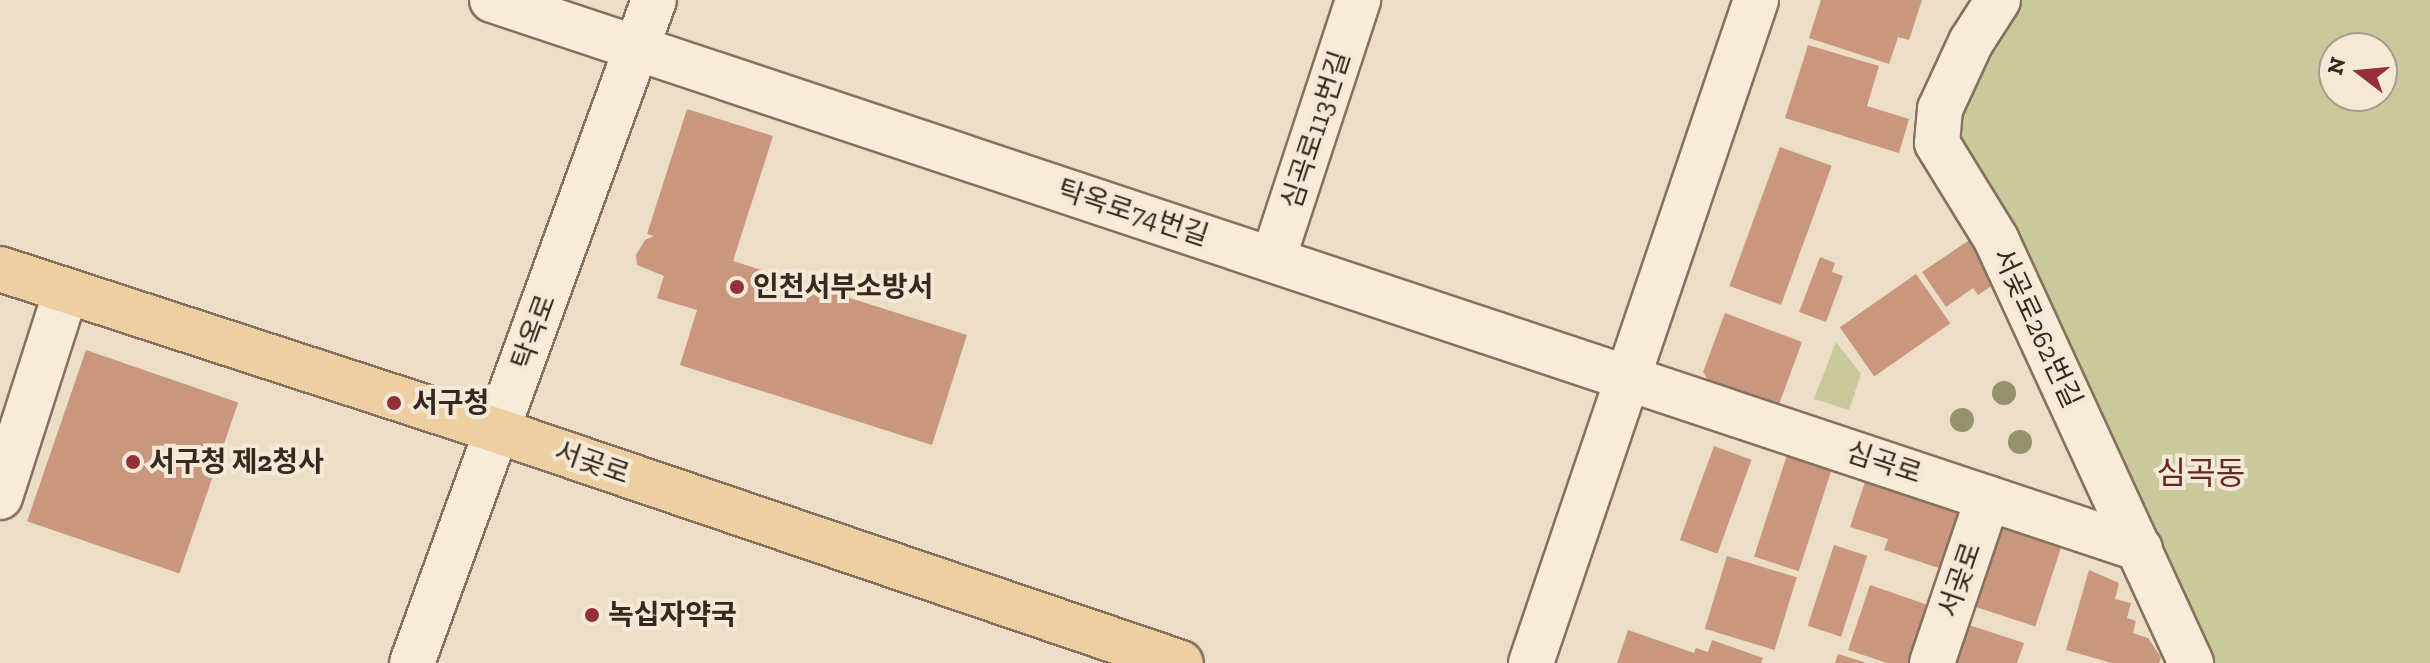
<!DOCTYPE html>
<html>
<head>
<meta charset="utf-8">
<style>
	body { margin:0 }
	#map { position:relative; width:2430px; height:663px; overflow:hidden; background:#ecdec6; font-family:"Zilla Slab","Noto Sans KR",serif }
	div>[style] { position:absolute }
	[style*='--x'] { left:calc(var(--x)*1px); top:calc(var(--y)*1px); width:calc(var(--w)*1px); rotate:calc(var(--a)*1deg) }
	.green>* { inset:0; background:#c8ca9b }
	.building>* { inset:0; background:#c8977e; transform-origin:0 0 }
	.roads { filter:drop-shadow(2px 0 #87705d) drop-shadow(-2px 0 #87705d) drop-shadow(0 2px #87705d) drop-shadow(0 -2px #87705d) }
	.minor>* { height:44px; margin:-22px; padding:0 22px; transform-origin:22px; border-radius:22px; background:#f7ecd9 }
	.major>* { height:44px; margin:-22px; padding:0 22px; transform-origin:22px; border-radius:22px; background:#edcfa1 }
	.trees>* { width:24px; height:24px; margin:-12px; border-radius:50%; background:#94926f }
	.dots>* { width:22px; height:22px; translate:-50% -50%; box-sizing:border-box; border:4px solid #f4e9d6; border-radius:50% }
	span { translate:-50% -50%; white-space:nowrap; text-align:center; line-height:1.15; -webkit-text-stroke:8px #f4e9d6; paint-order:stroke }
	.street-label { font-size:28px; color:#382920 }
	.poi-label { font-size:28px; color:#382920; font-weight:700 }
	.left { translate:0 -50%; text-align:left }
	.quarter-label { font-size:32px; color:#622a21 }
	.north { position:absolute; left:2318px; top:32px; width:80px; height:80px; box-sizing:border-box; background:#f4e9d6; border:2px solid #a99c8d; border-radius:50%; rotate:286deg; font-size:22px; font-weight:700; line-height:32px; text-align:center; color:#382920 }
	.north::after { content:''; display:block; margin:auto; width:28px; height:36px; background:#933039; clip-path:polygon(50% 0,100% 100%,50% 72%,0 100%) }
</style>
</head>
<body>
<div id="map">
	<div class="green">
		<div style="clip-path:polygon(evenodd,2014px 0,2430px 0,2430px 663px,2213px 663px,1949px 121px,2014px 0,2334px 48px,2382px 48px,2382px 96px,2334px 96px,2334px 48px)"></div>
		<div style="clip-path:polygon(1836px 342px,1861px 374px,1849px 410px,1814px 399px)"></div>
	</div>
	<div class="building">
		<div style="clip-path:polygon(1821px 0,1922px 0,1909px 40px,1898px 37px,1889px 64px,1809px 38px)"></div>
		<div style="clip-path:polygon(1808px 45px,1879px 66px,1867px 106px,1909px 119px,1899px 153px,1785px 118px)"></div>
		<div style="clip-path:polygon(687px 109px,773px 136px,733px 261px,967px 335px,932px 445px,680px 365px,697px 310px,657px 298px,664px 276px,637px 265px,636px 255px,645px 240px,654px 236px,647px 234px)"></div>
		<div style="left:1780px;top:147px;width:55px;height:148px;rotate:20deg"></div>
		<div style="clip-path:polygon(1971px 239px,1999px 281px,1978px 295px,1973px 288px,1946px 307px,1922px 272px)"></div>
		<div style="clip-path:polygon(1820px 257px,1835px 263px,1832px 272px,1843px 276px,1826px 322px,1799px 312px)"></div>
		<div style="left:1916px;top:274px;width:60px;height:93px;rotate:55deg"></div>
		<div style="clip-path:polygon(1725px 313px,1802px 342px,1775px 415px,1715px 392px,1703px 372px)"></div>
		<div style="left:86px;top:350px;width:161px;height:181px;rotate:19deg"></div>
		<div style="left:1714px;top:446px;width:40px;height:100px;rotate:20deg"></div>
		<div style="left:1788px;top:452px;width:47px;height:110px;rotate:18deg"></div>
		<div style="clip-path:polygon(1868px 473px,1969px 507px,1948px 571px,1884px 550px,1888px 539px,1850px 527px)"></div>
		<div style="left:1995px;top:524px;width:70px;height:85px;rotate:18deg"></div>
		<div style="left:1834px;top:545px;width:35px;height:85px;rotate:18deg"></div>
		<div style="left:1727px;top:556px;width:73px;height:76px;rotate:17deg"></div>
		<div style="clip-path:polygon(2089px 570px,2119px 583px,2115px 599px,2131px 603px,2127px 618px,2136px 621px,2133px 633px,2148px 638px,2161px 657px,2159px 663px,2112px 663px,2066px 650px)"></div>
		<div style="clip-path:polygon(1870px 585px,1928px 605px,1909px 663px,1887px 663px,1848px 650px)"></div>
		<div style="clip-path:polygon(1966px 624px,2024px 643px,2017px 663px,1953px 663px)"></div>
		<div style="clip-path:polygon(1628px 630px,1694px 653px,1696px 648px,1708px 652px,1712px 640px,1763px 658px,1761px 663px,1617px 663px)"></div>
		<div style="clip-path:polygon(1838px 654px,1864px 662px,1864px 663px,1835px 663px)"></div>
	</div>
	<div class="roads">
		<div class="minor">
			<div style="--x:492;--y:0;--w:1737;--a:18.42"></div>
			<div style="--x:1998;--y:0;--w:50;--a:122.7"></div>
			<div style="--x:1971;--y:42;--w:74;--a:114.8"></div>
			<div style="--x:1940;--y:109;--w:34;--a:95"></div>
			<div style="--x:1937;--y:143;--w:113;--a:58.4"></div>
			<div style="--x:1996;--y:239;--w:467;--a:65.3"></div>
			<div style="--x:1273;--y:259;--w:273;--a:-71.8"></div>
			<div style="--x:0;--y:497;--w:215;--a:-72.2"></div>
			<div style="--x:412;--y:663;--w:706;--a:-69.95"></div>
			<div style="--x:1531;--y:663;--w:700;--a:-71.25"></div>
			<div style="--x:1932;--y:663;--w:174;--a:-71.3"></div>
		</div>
		<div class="major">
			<div style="--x:0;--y:269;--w:524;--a:18.02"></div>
			<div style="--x:498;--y:431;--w:721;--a:18.76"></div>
		</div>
	</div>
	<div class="trees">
		<div style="left:2004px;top:393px"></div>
		<div style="left:1962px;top:420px"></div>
		<div style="left:2020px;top:442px"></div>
	</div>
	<div class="dots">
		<div style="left:737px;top:287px;background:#933039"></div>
		<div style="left:394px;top:403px;background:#933039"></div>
		<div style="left:133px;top:462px;background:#933039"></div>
		<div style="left:592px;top:615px;background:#933039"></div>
	</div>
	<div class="street-label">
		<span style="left:1316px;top:130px;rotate:-72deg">심곡로113번길</span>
		<span style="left:1133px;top:213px;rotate:18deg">탁옥로74번길</span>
		<span style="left:2037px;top:328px;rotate:65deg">서곶로262번길</span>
		<span style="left:534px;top:332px;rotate:-70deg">탁옥로</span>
		<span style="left:592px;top:463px;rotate:19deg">서곶로</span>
		<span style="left:1884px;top:463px;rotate:18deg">심곡로</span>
		<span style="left:1960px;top:580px;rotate:-71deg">서곶로</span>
	</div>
	<div class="poi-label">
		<span class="left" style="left:753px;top:287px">인천서부소방서</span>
		<span class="left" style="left:412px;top:403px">서구청</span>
		<span class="left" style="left:149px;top:462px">서구청 제2청사</span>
		<span class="left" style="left:608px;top:615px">녹십자약국</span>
	</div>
	<div class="quarter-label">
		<span style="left:2201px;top:473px">심곡동</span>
	</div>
	<div class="north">N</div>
</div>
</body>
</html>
